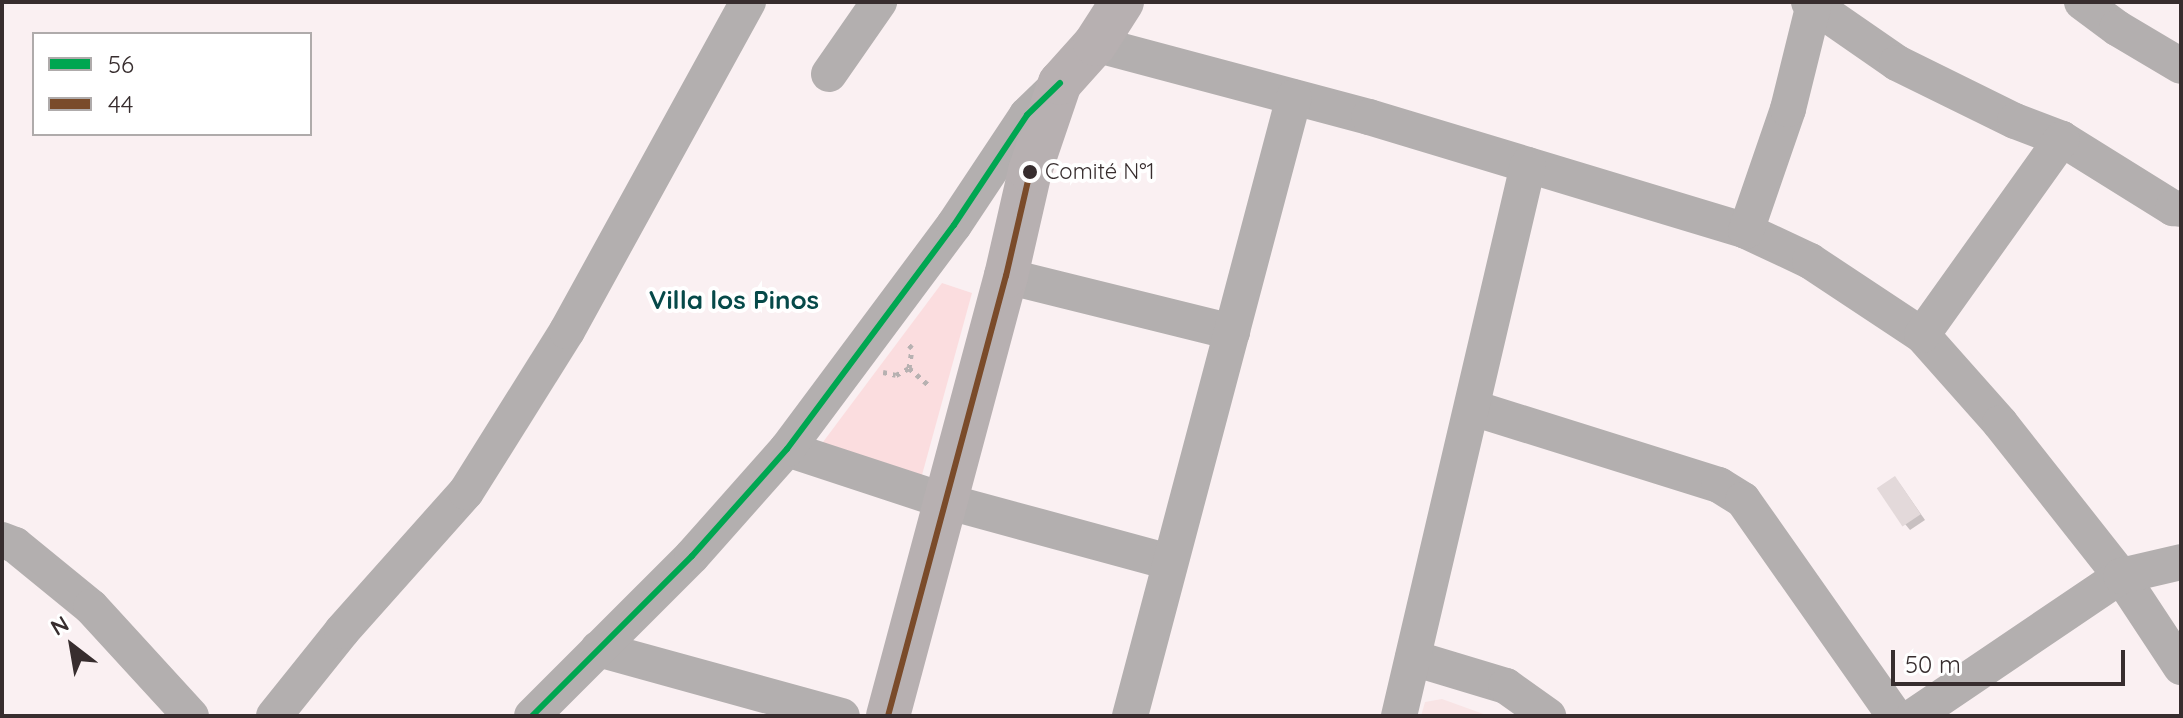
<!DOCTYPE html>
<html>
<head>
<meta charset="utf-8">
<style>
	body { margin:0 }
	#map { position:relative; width:2183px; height:718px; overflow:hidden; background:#faf0f2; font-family:Quicksand,sans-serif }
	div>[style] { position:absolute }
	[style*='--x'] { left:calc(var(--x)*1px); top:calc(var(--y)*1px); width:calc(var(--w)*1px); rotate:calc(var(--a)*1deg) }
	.built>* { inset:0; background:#f8e4e5 }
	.green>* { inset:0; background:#fbdddf }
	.shadow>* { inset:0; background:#0003 }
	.building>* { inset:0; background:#e3d9da; transform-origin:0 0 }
	.path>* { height:5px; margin-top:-2.5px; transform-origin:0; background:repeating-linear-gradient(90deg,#b7b1b1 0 4px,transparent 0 10px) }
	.minor>* { height:36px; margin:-18px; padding:0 18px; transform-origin:18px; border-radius:18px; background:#b3afaf }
	.major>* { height:44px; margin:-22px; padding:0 22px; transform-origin:22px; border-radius:22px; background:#b7b0b1 }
	.bus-1>* { height:6px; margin:-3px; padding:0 3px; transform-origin:3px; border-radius:3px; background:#00a651 }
	.bus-2>* { height:6px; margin:-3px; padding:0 3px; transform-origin:3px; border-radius:3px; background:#7a4b2a }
	.dots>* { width:22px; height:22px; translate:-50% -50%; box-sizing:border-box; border:4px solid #fff; border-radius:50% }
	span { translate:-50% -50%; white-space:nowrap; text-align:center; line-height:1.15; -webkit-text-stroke:8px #fff; paint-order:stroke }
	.bus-label { font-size:22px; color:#372d2e }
	.left { translate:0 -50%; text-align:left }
	.neighbourhood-label { font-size:26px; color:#064949; font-weight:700 }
	.frame { position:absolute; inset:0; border:4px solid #372d2e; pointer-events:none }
	.legend { position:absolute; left:32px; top:32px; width:280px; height:104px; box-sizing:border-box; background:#fff; border:2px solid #afabab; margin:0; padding:10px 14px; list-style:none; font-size:24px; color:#372d2e }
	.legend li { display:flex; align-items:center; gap:16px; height:40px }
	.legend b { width:40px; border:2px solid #afabab }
	.north { position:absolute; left:32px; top:606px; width:80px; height:80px; -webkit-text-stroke:6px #fff; paint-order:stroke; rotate:329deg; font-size:22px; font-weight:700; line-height:32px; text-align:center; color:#372d2e }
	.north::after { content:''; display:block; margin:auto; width:28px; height:36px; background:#372d2e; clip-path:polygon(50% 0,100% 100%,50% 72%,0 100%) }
	.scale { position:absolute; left:1891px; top:650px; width:234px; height:36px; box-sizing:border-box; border:4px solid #372d2e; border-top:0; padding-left:10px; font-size:24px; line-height:28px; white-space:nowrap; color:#372d2e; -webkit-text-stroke:6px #fff; paint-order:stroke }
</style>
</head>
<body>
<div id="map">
	<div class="built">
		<div style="clip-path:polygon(1442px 699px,1489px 716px,1421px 716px,1425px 702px)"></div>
	</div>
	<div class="green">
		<div style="clip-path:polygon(942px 283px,972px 293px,922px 475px,820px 446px)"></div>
	</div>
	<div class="shadow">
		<div style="clip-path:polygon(1900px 484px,1925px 520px,1910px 530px,1905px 524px)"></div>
	</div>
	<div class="building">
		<div style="left:1895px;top:476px;width:46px;height:22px;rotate:56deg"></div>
	</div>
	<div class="path">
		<div style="--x:909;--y:368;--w:28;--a:41"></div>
		<div style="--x:883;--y:372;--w:13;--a:13"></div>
		<div style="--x:896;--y:375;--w:15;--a:-28"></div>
		<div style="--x:909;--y:368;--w:20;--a:-81"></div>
		<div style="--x:912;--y:348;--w:8;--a:-135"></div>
	</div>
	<div class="minor">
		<div style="--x:1809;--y:2;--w:107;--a:34.7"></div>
		<div style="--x:1897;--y:63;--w:131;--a:26.2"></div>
		<div style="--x:2015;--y:121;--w:50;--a:21"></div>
		<div style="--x:2062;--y:139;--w:131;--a:31.9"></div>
		<div style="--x:2173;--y:208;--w:8;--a:7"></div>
		<div style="--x:2082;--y:2;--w:44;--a:36.6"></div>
		<div style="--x:2117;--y:28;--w:74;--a:30.7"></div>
		<div style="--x:1095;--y:44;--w:284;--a:14.9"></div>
		<div style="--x:1369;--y:117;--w:394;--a:16.8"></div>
		<div style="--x:1746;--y:231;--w:71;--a:25.1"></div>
		<div style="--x:1810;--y:261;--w:134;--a:33.5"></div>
		<div style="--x:1922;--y:335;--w:118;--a:48.4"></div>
		<div style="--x:2000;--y:423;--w:195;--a:51.7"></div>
		<div style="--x:2121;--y:576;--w:109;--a:56.6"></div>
		<div style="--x:829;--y:74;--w:88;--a:-55.2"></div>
		<div style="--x:1746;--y:231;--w:129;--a:-71"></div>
		<div style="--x:1788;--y:109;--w:108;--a:-76.1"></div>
		<div style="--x:1006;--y:276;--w:233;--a:13.9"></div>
		<div style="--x:1922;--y:335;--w:241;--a:-54.5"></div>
		<div style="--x:1473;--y:408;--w:258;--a:17.4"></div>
		<div style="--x:1719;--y:485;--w:28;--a:32"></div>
		<div style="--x:1743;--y:500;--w:264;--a:54.9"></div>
		<div style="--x:787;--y:449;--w:166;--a:18.2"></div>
		<div style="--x:945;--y:501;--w:233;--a:15.2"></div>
		<div style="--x:2;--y:540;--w:14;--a:21"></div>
		<div style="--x:15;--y:545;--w:98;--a:39.2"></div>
		<div style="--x:91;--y:607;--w:148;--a:47.5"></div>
		<div style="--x:598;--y:649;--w:253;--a:15.4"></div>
		<div style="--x:1413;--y:658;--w:97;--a:16.8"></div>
		<div style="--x:1506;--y:686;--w:52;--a:35.5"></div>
		<div style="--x:274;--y:716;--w:109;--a:-51.3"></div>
		<div style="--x:342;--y:631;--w:186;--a:-48.3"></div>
		<div style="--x:466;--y:492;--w:190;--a:-57.9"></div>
		<div style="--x:567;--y:331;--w:376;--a:-61.2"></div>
		<div style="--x:532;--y:716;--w:226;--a:-45"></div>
		<div style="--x:692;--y:556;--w:143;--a:-48.4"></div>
		<div style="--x:787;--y:449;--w:279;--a:-53.3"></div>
		<div style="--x:954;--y:225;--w:132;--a:-56.4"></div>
		<div style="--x:1027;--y:115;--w:45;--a:-44.1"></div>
		<div style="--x:1130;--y:716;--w:640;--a:-75.16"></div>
		<div style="--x:1399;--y:716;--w:566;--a:-76.82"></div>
		<div style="--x:1914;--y:716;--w:250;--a:-34.1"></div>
		<div style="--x:2121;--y:576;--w:62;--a:-13.1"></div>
	</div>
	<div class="major">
		<div style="--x:888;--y:716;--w:456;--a:-75"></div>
		<div style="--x:1006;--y:276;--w:108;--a:-77.1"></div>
		<div style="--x:1030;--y:171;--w:93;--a:-71.2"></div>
		<div style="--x:1060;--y:83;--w:52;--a:-48.1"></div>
		<div style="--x:1095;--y:44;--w:50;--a:-57.3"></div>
	</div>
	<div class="bus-1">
		<div style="--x:532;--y:716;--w:226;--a:-45"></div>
		<div style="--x:692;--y:556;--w:143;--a:-48.4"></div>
		<div style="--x:787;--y:449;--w:279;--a:-53.3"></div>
		<div style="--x:954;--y:225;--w:132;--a:-56.4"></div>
		<div style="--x:1027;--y:115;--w:46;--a:-44.1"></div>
	</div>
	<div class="bus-2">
		<div style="--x:888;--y:716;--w:456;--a:-75"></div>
		<div style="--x:1006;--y:276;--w:107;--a:-77"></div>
	</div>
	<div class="dots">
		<div style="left:1030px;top:172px;background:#372d2e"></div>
	</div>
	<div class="bus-label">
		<span class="left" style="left:1045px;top:172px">Comité N°1</span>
	</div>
	<div class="neighbourhood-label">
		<span style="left:734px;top:300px">Villa los Pinos</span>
	</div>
	<div class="frame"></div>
	<ul class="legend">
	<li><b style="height:10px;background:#00a651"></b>56</li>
	<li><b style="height:10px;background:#7a4b2a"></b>44</li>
	</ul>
	<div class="north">N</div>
	<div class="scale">50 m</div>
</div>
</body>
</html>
